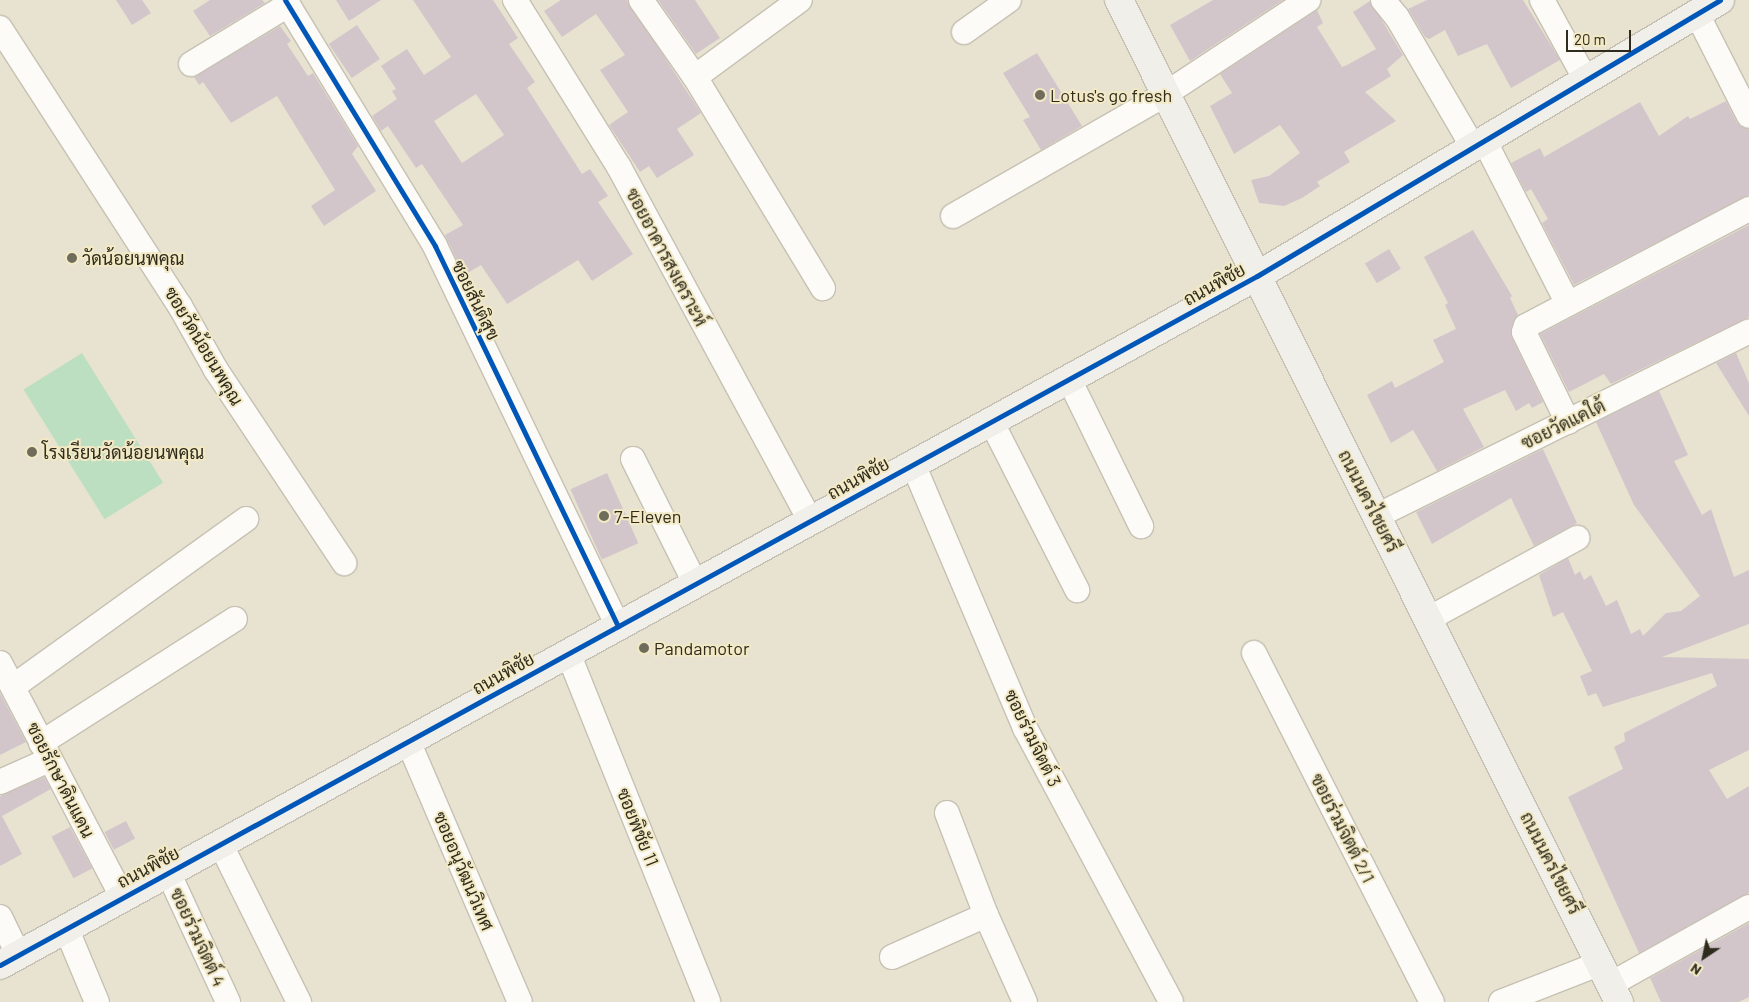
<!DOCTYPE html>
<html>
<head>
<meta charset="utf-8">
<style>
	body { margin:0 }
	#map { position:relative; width:1749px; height:1002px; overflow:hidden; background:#e8e3d0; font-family:Barlow,Sarabun,sans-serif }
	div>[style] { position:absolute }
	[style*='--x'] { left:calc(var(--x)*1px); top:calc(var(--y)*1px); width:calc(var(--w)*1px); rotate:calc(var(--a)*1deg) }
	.green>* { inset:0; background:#bcdfc2; transform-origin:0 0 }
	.building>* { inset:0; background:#d2c6cb; transform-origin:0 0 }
	.roads { filter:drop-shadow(1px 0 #c6c1b2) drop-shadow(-1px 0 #c6c1b2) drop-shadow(0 1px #c6c1b2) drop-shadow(0 -1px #c6c1b2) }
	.street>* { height:24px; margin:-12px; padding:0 12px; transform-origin:12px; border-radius:12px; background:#fcfbf8 }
	.secondary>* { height:28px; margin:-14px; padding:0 14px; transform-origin:14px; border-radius:14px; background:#f1efe9 }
	.cycleway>* { height:5px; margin:-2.5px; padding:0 2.5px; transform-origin:2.5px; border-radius:2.5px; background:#0057b8 }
	.dots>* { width:14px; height:14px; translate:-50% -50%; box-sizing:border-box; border:2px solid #f3e9c5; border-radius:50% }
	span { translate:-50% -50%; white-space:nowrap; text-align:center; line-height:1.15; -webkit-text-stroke:4px #f3e9c5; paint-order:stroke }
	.poi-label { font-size:18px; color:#2f2c1e }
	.left { translate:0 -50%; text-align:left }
	.street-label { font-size:18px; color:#2f2c1e }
	.north { position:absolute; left:1679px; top:932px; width:50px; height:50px; -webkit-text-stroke:4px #f3e9c5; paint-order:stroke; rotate:214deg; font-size:14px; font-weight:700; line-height:20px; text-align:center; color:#2f2c1e }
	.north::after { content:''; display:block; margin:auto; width:18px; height:22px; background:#2f2c1e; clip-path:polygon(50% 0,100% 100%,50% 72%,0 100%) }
	.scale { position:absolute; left:1566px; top:30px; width:65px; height:22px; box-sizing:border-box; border:2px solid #2f2c1e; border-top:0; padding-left:6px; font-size:15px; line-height:18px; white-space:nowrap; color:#2f2c1e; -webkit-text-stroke:4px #f3e9c5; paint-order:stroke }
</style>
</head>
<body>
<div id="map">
	<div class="green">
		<div style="left:82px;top:353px;width:153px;height:69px;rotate:58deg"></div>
	</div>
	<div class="building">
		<div style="clip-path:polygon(116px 0,142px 0,151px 13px,132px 25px)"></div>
		<div style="clip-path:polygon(210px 0,262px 0,265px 3px,210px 36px,193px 11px)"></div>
		<div style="clip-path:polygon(336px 0,381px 0,349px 21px)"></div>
		<div style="clip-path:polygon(evenodd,413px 0,493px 0,518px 38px,509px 44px,535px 82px,527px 88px,582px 174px,590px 169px,608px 196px,598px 202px,633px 254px,592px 281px,578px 260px,507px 304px,481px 265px,464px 275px,445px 235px,463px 225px,422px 164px,416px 168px,388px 126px,381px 131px,372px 116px,397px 99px,392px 91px,396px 89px,381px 66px,407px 49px,424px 75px,451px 57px,413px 0,476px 94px,504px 135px,462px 163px,434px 121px,476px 94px)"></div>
		<div style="clip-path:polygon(561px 0,627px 0,701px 113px,677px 129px,694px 155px,657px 178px,649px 166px,640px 172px,609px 125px,628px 112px,600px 70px,625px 55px,596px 14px,562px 37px,544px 11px)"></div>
		<div style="clip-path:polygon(658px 0,695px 0,720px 38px,696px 54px)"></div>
		<div style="clip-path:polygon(1213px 0,1283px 0,1190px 61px,1170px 25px)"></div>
		<div style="clip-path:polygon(1427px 0,1523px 0,1560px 60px,1511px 88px,1487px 44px,1458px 56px,1445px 30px,1429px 39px,1425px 37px,1408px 9px)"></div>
		<div style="clip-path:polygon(1370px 1px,1403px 55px,1387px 69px,1391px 76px,1365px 92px,1396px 121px,1344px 152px,1350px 162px,1317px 182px,1320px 186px,1302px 198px,1284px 206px,1259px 203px,1251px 180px,1269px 176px,1300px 153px,1280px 125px,1234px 154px,1210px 106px,1232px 93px,1220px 74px,1317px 10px,1323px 23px,1317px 27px,1342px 67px,1347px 65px,1376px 49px,1353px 12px)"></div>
		<div style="left:357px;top:25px;width:41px;height:34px;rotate:56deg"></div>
		<div style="clip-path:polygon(280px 26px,291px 41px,287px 44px,308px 76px,313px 73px,358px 146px,352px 154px,376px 191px,324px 226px,311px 206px,335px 190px,277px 96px,231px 123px,203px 82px,199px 85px,194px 77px)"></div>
		<div style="clip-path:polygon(1037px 53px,1082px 126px,1041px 150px,1023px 120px,1030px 117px,1003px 73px)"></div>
		<div style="clip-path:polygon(1726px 101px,1737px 123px,1749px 130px,1749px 195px,1574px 285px,1542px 223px,1548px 219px,1531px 189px,1526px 192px,1511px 163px,1540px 148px,1544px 157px,1640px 102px,1659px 136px,1688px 116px,1690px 119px)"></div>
		<div style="clip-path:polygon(1749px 225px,1749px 317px,1611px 384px,1604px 374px,1569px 392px,1540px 334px)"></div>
		<div style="clip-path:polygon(1473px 230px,1512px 296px,1510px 298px,1518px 315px,1511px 328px,1512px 338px,1543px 402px,1532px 408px,1529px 403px,1516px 411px,1505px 390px,1463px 409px,1484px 447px,1437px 471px,1413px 430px,1391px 443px,1367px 395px,1392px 381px,1395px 388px,1444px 362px,1433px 340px,1456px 329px,1445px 305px,1448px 303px,1424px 257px)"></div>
		<div style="left:1389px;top:249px;width:23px;height:28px;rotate:59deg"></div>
		<div style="clip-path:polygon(1736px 353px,1749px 383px,1749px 416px,1716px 363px)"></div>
		<div style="clip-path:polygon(1659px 391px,1688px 455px,1674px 461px,1702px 515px,1711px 509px,1734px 577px,1749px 570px,1749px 624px,1662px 657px,1749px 659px,1749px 750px,1709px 770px,1727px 799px,1749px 786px,1749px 893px,1639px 953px,1568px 797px,1623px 769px,1614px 747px,1625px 741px,1624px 733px,1717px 686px,1712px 673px,1603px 707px,1596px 693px,1588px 696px,1580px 676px,1592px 671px,1563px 612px,1553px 617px,1539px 575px,1568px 558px,1575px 575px,1580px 571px,1584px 580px,1591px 575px,1606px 606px,1617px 600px,1631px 634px,1640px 629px,1643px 636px,1666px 613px,1681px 611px,1700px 596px,1634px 505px,1596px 422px)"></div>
		<div style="clip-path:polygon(1543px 449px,1577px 523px,1534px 546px,1511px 498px,1432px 544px,1416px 512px)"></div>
		<div style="left:607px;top:473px;width:77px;height:40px;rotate:66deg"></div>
		<div style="clip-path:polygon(0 693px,26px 742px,0 755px)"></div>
		<div style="clip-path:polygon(44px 777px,51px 789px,2px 816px,22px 854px,0 866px,0 796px)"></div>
		<div style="left:126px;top:821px;width:20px;height:24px;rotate:63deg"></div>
		<div style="left:70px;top:827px;width:47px;height:21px;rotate:62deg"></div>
		<div style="clip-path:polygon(1749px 923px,1749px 997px,1739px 1002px,1661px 1002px,1650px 978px)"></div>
	</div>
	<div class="roads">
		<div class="street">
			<div style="--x:285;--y:0;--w:288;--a:58.6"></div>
			<div style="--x:435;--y:246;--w:422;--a:64.3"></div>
			<div style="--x:515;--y:0;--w:197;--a:58.1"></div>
			<div style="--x:619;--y:167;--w:401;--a:61.6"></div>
			<div style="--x:641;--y:0;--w:94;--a:55"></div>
			<div style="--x:695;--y:77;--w:247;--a:58.8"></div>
			<div style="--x:1383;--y:0;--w:22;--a:51"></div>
			<div style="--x:1397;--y:17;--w:151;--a:59.7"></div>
			<div style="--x:1542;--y:0;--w:91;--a:61.2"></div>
			<div style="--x:1697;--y:14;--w:114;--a:63"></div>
			<div style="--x:0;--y:28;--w:331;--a:57.1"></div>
			<div style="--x:180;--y:306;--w:73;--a:60.6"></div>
			<div style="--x:216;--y:370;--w:232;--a:56.4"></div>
			<div style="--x:964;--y:32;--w:55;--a:-35.4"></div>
			<div style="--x:191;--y:64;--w:114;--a:-31.3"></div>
			<div style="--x:695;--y:77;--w:130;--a:-36.3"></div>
			<div style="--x:1484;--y:140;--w:184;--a:62.9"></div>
			<div style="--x:953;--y:216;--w:243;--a:-29.8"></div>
			<div style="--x:1164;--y:95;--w:173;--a:-33.4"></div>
			<div style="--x:1069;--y:379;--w:164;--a:63.9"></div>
			<div style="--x:991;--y:421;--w:190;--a:63"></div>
			<div style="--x:1568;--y:422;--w:100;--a:-116.1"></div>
			<div style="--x:1524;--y:332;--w:6;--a:-72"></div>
			<div style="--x:1526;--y:326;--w:252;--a:-27.7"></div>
			<div style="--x:633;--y:459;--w:139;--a:63.4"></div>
			<div style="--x:913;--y:464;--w:287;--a:67"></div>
			<div style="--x:1025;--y:728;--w:310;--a:61.9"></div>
			<div style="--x:1377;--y:516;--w:415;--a:-26.4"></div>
			<div style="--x:1428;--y:619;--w:170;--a:-28.5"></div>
			<div style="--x:568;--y:653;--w:376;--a:68.1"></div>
			<div style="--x:1254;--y:653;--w:392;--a:63"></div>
			<div style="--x:0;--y:663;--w:263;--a:62.4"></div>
			<div style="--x:14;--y:686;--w:286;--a:-35.7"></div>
			<div style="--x:408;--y:741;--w:284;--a:66.8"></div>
			<div style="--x:41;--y:743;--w:230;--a:-32.6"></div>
			<div style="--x:0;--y:782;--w:54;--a:-24.2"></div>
			<div style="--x:947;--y:813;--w:109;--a:69.1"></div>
			<div style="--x:986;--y:915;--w:95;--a:65.9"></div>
			<div style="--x:220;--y:843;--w:178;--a:63.6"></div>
			<div style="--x:168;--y:872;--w:143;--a:65.2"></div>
			<div style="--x:0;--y:917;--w:41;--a:64.1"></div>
			<div style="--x:66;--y:928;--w:80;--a:67.3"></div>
			<div style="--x:892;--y:957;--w:103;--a:-24.1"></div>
			<div style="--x:1611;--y:984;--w:158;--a:-29.2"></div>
			<div style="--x:1501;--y:1002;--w:107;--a:-21.3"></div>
		</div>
		<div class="secondary">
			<div style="--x:1119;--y:0;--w:1120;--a:63.48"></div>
			<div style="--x:0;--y:965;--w:1433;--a:-28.73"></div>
			<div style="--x:1257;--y:276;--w:539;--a:-30.8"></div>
		</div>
	</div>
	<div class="cycleway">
		<div style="--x:285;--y:0;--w:288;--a:58.6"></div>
		<div style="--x:435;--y:246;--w:422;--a:64.3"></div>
		<div style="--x:0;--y:965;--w:1433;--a:-28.73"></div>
		<div style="--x:1257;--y:276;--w:539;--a:-30.8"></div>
	</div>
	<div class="dots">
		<div style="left:1040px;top:95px;background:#706c5c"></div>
		<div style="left:72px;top:258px;background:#706c5c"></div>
		<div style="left:32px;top:452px;background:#706c5c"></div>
		<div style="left:604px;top:516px;background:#706c5c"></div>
		<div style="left:644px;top:648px;background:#706c5c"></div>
	</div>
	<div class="poi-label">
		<span class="left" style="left:1050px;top:95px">Lotus's go fresh</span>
		<span class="left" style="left:82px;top:258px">วัดน้อยนพคุณ</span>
		<span class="left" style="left:42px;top:452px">โรงเรียนวัดน้อยนพคุณ</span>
		<span class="left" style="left:614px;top:516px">7-Eleven</span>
		<span class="left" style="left:654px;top:648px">Pandamotor</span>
	</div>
	<div class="street-label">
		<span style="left:667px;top:257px;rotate:62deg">ซอยอาคารสงเคราะห์</span>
		<span style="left:1214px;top:284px;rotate:-29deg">ถนนพิชัย</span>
		<span style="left:476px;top:300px;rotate:64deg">ซอยสันติสุข</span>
		<span style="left:204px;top:346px;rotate:59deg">ซอยวัดน้อยนพคุณ</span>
		<span style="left:1563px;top:424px;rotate:-26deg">ซอยวัดแคใต้</span>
		<span style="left:858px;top:478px;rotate:-29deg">ถนนพิชัย</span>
		<span style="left:1369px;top:501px;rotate:63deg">ถนนนครไชยศรี</span>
		<span style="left:503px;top:673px;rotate:-29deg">ถนนพิชัย</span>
		<span style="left:1033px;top:738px;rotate:64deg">ซอยร่วมจิตต์ 3</span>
		<span style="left:61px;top:780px;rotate:63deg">ซอยรักษาดินแดน</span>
		<span style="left:638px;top:827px;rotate:68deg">ซอยพิชัย 11</span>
		<span style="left:1343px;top:828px;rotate:63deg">ซอยร่วมจิตต์ 2/1</span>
		<span style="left:1551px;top:863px;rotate:63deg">ถนนนครไชยศรี</span>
		<span style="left:148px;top:867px;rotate:-28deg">ถนนพิชัย</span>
		<span style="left:464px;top:871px;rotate:67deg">ซอยอนุวัฒนวิเทศ</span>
		<span style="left:198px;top:937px;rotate:65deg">ซอยร่วมจิตต์ 4</span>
	</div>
	<div class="north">N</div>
	<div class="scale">20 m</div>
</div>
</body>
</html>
